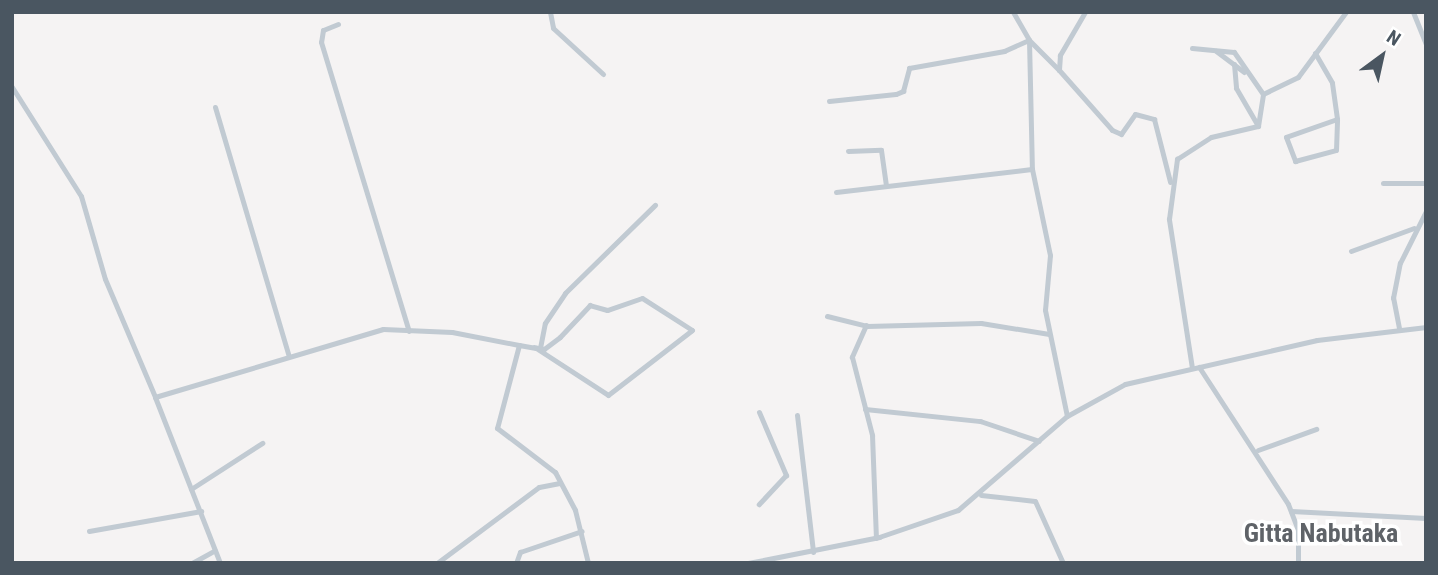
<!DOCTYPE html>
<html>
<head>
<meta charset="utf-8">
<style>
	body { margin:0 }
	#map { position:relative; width:1438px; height:575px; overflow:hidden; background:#f5f3f3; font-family:"Roboto Condensed",sans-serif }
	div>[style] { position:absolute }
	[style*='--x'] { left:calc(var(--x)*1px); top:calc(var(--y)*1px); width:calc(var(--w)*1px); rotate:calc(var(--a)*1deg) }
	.street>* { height:5px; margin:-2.5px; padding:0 2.5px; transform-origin:2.5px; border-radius:2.5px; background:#c1cad2 }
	span { translate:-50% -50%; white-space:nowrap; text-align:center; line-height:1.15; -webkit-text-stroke:7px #fff; paint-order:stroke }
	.quarter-label { font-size:26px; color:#5f6368; font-weight:700 }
	.frame { position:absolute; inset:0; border:14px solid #4a5661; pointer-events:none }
	.north { position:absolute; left:1347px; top:21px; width:70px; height:70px; -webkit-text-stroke:5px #fff; paint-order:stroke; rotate:33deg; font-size:19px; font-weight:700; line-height:28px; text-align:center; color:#4a5661 }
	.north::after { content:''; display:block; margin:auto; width:24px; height:32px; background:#4a5661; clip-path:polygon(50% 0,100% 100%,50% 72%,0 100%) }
</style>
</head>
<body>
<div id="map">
	<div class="street">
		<div style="--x:550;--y:12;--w:16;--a:79"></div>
		<div style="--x:553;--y:28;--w:68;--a:42.6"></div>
		<div style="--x:1013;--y:12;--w:32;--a:60"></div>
		<div style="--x:1029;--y:40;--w:129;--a:88.7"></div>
		<div style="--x:1032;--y:169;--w:88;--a:78.2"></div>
		<div style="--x:1050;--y:255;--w:55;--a:95.2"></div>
		<div style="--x:1045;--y:310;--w:108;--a:78.3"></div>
		<div style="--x:1085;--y:12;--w:50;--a:120.2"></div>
		<div style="--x:1060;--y:55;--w:15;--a:94"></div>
		<div style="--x:1059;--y:70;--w:80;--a:48.5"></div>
		<div style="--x:1112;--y:130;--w:10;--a:24"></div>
		<div style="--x:1121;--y:134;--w:24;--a:-55"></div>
		<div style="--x:1135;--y:114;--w:20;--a:15"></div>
		<div style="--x:1154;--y:119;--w:65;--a:75.7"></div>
		<div style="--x:1413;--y:12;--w:35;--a:68"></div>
		<div style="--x:338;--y:24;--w:16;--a:158"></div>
		<div style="--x:323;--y:30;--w:12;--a:99"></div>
		<div style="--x:321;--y:42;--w:302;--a:73.1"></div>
		<div style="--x:1192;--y:48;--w:42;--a:5.4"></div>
		<div style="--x:1234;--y:52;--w:51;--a:55.4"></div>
		<div style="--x:1216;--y:51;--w:35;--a:37"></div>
		<div style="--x:1315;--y:53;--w:34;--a:60"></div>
		<div style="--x:1332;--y:83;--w:36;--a:82"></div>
		<div style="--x:1337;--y:119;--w:54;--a:160.6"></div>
		<div style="--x:1286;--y:137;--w:26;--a:69"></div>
		<div style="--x:1295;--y:161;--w:42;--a:-15"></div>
		<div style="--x:1336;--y:150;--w:30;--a:-88"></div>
		<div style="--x:1234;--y:64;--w:24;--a:85"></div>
		<div style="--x:1236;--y:88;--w:44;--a:59.9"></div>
		<div style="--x:12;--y:87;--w:129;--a:57.7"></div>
		<div style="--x:81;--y:196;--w:86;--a:73.9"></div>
		<div style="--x:105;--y:279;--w:128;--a:67"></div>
		<div style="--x:829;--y:101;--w:67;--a:-6"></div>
		<div style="--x:896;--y:94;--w:8;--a:-23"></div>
		<div style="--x:903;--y:91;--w:24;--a:-75"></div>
		<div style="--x:909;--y:68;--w:97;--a:-10.1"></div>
		<div style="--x:1004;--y:51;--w:27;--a:-24"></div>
		<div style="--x:1029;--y:40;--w:42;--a:45"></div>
		<div style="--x:215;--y:107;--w:258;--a:73.5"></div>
		<div style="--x:848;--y:151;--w:33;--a:-2"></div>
		<div style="--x:881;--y:150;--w:36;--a:82"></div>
		<div style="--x:1383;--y:183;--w:43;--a:0"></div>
		<div style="--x:836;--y:192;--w:197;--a:-6.7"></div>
		<div style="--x:1351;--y:251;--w:67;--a:-20.1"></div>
		<div style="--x:827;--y:316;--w:41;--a:14"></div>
		<div style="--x:867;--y:326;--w:114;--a:-1.5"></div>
		<div style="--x:981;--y:323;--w:69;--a:9.2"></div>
		<div style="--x:866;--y:325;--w:35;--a:114"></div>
		<div style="--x:852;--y:357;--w:81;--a:75.6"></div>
		<div style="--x:872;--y:435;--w:103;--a:87.8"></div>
		<div style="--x:1399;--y:328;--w:31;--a:-101"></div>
		<div style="--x:1393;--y:298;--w:36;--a:-79"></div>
		<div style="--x:1400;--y:263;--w:58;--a:-63.4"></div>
		<div style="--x:519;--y:345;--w:17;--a:10"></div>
		<div style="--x:536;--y:348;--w:86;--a:33.1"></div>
		<div style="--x:608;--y:395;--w:106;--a:-37.7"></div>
		<div style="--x:692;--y:330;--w:59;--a:-147.4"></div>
		<div style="--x:642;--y:298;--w:37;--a:161"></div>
		<div style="--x:607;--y:310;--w:18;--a:-164"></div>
		<div style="--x:590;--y:305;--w:44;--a:133.2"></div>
		<div style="--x:560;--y:337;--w:20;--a:143"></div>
		<div style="--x:544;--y:349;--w:10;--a:-169"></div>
		<div style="--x:540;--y:348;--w:25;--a:-79"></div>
		<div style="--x:545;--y:323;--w:36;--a:-56"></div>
		<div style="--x:565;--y:293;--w:126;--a:-44.4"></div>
		<div style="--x:1199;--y:367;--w:163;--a:57"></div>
		<div style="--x:1288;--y:504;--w:28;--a:69"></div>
		<div style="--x:1298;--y:530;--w:33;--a:90"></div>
		<div style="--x:1192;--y:368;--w:151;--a:-98.8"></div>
		<div style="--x:1169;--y:219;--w:61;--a:-82.4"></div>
		<div style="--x:1177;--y:159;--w:40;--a:-32.9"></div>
		<div style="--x:1211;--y:137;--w:48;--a:-13.2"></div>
		<div style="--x:1258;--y:126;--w:32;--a:-81"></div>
		<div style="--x:1263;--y:94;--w:39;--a:-26"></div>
		<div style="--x:1298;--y:77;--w:81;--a:-53.6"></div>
		<div style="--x:865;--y:409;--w:116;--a:6"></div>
		<div style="--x:980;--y:421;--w:62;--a:18.7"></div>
		<div style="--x:759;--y:412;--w:69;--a:66.8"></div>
		<div style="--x:786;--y:475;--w:40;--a:133"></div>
		<div style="--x:797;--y:415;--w:138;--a:83.3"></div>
		<div style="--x:1258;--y:450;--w:62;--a:-19.9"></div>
		<div style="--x:191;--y:489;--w:85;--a:-32.9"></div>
		<div style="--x:981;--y:495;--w:54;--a:6.3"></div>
		<div style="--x:1035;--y:501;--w:68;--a:65.7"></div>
		<div style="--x:1291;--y:511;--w:135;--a:3"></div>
		<div style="--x:89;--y:531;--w:114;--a:-10.1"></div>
		<div style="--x:192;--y:563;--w:26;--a:-29"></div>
		<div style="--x:220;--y:563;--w:178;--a:-111.4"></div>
		<div style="--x:155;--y:397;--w:238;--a:-16.6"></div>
		<div style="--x:383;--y:329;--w:69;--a:2.5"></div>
		<div style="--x:452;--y:332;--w:68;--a:11"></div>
		<div style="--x:519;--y:345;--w:86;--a:104.8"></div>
		<div style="--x:497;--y:428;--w:73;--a:37.2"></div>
		<div style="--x:555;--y:472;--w:43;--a:62.2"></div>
		<div style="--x:575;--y:510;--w:55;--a:76.2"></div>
		<div style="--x:437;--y:563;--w:127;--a:-36.7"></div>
		<div style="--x:539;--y:487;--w:21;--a:-11"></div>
		<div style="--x:516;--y:563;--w:12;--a:-70"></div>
		<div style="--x:520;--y:552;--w:65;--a:-18.7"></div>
		<div style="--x:748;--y:563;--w:134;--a:-11.2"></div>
		<div style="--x:879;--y:537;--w:83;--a:-18.9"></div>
		<div style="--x:958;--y:510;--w:144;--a:-40.8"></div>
		<div style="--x:1067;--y:416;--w:66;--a:-28.9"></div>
		<div style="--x:1125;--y:384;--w:197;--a:-12.9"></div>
		<div style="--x:1317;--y:340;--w:110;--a:-6.8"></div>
	</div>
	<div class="quarter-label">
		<span style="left:1321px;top:534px">Gitta Nabutaka</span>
	</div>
	<div class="frame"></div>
	<div class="north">N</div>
</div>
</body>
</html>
